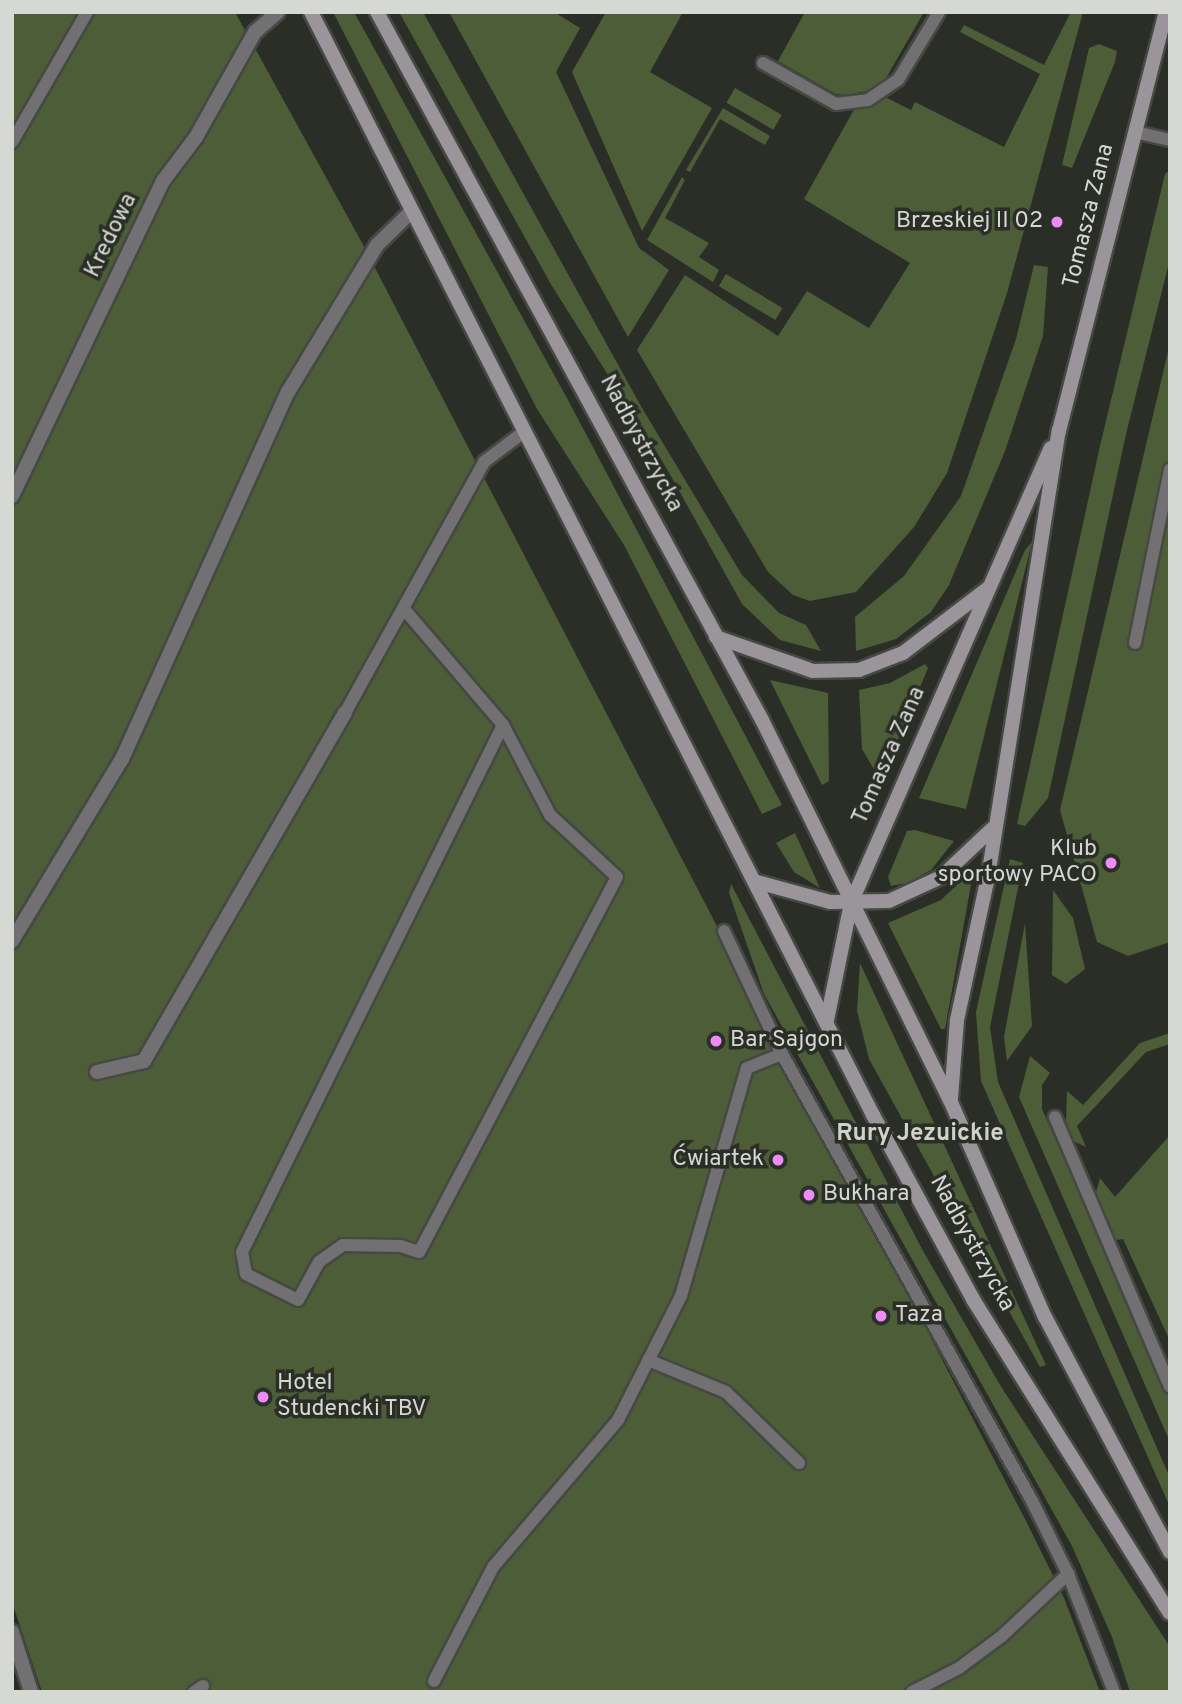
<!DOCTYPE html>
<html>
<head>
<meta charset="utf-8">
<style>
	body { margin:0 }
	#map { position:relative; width:1182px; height:1704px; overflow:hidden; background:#2b2e27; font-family:Overpass,sans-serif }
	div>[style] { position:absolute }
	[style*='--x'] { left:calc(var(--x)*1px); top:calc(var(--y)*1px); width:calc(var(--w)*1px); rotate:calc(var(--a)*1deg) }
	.green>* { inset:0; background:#4c5d37; transform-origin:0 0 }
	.roads { filter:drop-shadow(2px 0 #464943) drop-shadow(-2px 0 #464943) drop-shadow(0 2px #464943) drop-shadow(0 -2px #464943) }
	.lane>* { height:12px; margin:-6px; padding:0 6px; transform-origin:6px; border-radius:6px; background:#727073 }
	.street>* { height:14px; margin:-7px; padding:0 7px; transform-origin:7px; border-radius:7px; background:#727073 }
	.secondary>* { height:14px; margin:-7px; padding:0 7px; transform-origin:7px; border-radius:7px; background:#9a959a }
	.dots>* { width:19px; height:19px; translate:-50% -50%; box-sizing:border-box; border:4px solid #2b2e27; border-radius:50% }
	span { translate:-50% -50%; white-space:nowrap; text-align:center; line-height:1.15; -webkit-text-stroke:7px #2b2e27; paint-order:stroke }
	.street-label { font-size:23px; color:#d6d8d3 }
	.poi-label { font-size:23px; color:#d6d8d3 }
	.right { translate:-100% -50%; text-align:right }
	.left { translate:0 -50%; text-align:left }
	.neighbourhood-label { font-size:24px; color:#ced2c9; font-weight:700 }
	.frame { position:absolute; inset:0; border:14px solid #d6d8d3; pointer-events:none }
</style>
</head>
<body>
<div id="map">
	<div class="green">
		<div style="clip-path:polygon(12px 12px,235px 12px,361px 241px,1027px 1523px,1064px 1598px,1100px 1692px,42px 1692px,12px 1602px)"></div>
		<div style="clip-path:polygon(333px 12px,354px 12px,568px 400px,782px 805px,762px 814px,624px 545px,537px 409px)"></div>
		<div style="clip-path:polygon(399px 12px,423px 12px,642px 408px,742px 575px,779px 613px,806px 625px,821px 651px,780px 640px,742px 604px,667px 469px,552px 286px)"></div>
		<div style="clip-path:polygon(449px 12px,554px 12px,580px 28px,556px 72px,639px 248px,669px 270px,628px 337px)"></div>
		<div style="clip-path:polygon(606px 12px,683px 12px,650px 72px,712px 108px,642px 231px,572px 72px)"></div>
		<div style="clip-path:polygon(805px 12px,924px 12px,885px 80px,867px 91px,846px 95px,836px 94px,778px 61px)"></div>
		<div style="clip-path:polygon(1071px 12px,1083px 12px,1007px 293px,947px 473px,914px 527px,856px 592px,810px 601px,793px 595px,768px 572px,637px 350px,685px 275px,778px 336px,807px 291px,869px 328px,910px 263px,804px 199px,856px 106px,883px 96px,911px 110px,915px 102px,1004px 147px,1040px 74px,960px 32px,964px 25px,1044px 65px)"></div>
		<div style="clip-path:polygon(1099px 44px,1117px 51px,1115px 62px,1072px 168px,1062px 165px,1089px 48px)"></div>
		<div style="left:735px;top:88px;width:54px;height:17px;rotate:30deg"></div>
		<div style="clip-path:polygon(723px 108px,770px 136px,765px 145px,720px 119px,690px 172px,686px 170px)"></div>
		<div style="clip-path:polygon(1170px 170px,1170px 259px,1126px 434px,1048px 798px,1025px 826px,1017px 824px,1100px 446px,1165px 174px)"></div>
		<div style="clip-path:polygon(682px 177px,685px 180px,665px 218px,709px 243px,699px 257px,719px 270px,713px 282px,647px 240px)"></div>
		<div style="clip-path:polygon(1034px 265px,1048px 267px,1043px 336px,1005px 451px,949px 585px,931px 612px,896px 639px,856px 651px,855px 617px,904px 576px,961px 496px,1016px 339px)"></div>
		<div style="left:726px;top:274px;width:66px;height:14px;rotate:31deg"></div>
		<div style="clip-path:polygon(1170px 343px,1170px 942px,1128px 956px,1097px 942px,1060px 810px)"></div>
		<div style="clip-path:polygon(1032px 542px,966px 809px,919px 798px,1025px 550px)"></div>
		<div style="clip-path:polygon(925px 664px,928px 668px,881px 781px,862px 749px,859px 690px,890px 683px)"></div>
		<div style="clip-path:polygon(770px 680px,828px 693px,829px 781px,822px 785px)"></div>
		<div style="clip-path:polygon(915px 830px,954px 841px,931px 870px,907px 883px,891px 886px,888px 877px,907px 831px)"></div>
		<div style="clip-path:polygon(795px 833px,820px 888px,794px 872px,776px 843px)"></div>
		<div style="clip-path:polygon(1010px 859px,1023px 863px,990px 1027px,998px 1082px,1170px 1478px,1170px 1507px,981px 1081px,976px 1012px)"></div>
		<div style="clip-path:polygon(974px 868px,945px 1029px,941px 1029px,888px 923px,941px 900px)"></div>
		<div style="clip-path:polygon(731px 884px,922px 1249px,1000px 1385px,1170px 1647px,1170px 1692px,1130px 1692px,1112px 1637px,1072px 1546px,764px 994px,729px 893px)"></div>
		<div style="clip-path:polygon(1053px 890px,1073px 918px,1085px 969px,1066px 984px,1052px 975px)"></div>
		<div style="clip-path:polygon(1025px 923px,1032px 1026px,1007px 1061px,1004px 1037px)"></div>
		<div style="clip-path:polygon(860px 963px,1046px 1365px,1040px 1367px,869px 1059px,857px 1011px)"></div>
		<div style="clip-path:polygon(1170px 1033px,1170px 1044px,1146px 1052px,1077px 1126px,1086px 1147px,1073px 1141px,1066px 1121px,1067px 1091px,1083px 1105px,1140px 1043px)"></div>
		<div style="clip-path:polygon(1030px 1056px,1050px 1073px,1042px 1085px,1042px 1109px,1170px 1399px,1170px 1442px,1019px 1097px)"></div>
		<div style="clip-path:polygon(1170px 1135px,1170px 1341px,1123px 1239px,1116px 1240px,1096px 1192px,1100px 1178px,1115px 1197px)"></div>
	</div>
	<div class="roads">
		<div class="lane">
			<div style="--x:763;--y:63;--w:84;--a:29.3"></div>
			<div style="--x:836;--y:104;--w:32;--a:-7"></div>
			<div style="--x:868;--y:100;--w:36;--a:-34"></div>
			<div style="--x:898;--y:80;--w:79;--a:-58.9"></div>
			<div style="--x:1135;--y:132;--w:36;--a:13"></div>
			<div style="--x:12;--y:142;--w:150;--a:-60"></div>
			<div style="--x:404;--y:609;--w:153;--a:49.5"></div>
			<div style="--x:503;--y:725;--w:102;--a:62.4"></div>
			<div style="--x:550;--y:815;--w:91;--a:42.8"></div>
			<div style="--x:617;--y:877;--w:424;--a:117.8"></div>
			<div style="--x:419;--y:1252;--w:19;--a:-162"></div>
			<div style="--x:401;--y:1246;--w:58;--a:-179"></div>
			<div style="--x:343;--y:1245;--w:29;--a:145"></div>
			<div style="--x:319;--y:1262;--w:43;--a:118.9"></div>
			<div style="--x:298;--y:1300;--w:58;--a:-153.4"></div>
			<div style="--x:246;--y:1274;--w:22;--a:-100"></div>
			<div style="--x:242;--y:1252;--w:588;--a:-63.65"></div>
			<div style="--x:1135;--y:643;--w:177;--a:-78.6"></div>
			<div style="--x:345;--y:713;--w:287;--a:-61"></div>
			<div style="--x:484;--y:462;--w:51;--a:-37.1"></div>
			<div style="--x:724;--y:931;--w:136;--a:64.8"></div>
			<div style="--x:782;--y:1054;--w:510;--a:60.77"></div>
			<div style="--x:1031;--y:1499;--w:84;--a:63.7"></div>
			<div style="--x:1068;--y:1574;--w:127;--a:68.7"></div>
			<div style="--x:1055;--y:1117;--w:293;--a:66.9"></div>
			<div style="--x:648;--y:1360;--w:84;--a:22.3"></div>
			<div style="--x:726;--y:1392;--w:102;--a:44.2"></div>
			<div style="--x:434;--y:1681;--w:128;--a:-62.6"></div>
			<div style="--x:493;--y:1567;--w:193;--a:-49.6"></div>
			<div style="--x:618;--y:1420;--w:139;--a:-63.1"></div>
			<div style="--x:681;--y:1296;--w:237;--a:-73.9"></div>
			<div style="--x:747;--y:1068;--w:38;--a:-22"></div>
			<div style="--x:194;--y:1692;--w:11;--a:-34"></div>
			<div style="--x:912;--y:1692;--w:53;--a:-27.1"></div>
			<div style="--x:959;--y:1668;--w:54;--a:-36.7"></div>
			<div style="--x:1002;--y:1636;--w:91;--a:-43.2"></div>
		</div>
		<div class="street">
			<div style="--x:12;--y:496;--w:349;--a:-64.4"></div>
			<div style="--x:163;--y:181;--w:55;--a:-53.1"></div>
			<div style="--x:196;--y:137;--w:120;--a:-60.7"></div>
			<div style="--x:255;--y:32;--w:30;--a:-41"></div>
			<div style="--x:12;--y:941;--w:213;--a:-58.9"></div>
			<div style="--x:122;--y:759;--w:403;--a:-65.7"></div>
			<div style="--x:288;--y:392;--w:172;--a:-58.8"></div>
			<div style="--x:377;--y:245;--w:49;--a:-44.2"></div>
			<div style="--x:97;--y:1072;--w:48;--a:-13.2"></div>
			<div style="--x:144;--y:1061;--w:402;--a:-60"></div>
			<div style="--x:12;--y:1632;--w:63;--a:72.4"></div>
		</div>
		<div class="secondary">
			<div style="--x:311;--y:12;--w:1238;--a:63"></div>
			<div style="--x:873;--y:1115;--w:212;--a:61.5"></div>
			<div style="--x:974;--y:1301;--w:368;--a:57.9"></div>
			<div style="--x:377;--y:12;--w:806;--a:61.46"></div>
			<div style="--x:762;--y:720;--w:424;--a:63.7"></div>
			<div style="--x:950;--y:1100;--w:237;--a:66.4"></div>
			<div style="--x:1045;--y:1317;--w:266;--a:62"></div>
			<div style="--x:716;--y:637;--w:103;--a:19.3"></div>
			<div style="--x:813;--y:671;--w:46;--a:-1.2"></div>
			<div style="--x:859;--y:670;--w:47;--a:-21.1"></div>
			<div style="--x:903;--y:653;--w:106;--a:-37.3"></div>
			<div style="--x:757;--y:882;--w:76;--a:15.3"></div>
			<div style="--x:830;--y:902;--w:59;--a:-1"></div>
			<div style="--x:889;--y:901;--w:57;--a:-24.8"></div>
			<div style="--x:941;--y:877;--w:70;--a:-43.3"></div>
			<div style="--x:827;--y:1020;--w:119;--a:-78.4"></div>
			<div style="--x:851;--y:903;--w:497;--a:-66.3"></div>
			<div style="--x:951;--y:1098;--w:78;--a:-85.6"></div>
			<div style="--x:957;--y:1020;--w:146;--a:-77.8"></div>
			<div style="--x:988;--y:877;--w:452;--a:-81"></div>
			<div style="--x:1059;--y:431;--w:432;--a:-75.7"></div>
		</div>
	</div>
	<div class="dots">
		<div style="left:1057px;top:222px;background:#ed8cf9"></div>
		<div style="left:1111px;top:863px;background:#ed8cf9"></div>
		<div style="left:716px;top:1041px;background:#ed8cf9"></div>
		<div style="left:778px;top:1160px;background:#ed8cf9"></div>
		<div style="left:809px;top:1195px;background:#ed8cf9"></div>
		<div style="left:881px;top:1316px;background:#ed8cf9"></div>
		<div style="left:263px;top:1397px;background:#ed8cf9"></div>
	</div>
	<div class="street-label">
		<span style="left:1090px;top:216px;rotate:-76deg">Tomasza Zana</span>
		<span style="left:112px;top:236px;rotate:-64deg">Kredowa</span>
		<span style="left:640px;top:444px;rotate:62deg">Nadbystrzycka</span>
		<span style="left:890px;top:756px;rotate:-66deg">Tomasza Zana</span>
		<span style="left:971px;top:1244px;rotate:61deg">Nadbystrzycka</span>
	</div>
	<div class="poi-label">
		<span class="right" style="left:1043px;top:222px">Brzeskiej II 02</span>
		<span class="right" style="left:1097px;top:863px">Klub<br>sportowy PACO</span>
		<span class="left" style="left:730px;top:1041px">Bar Sajgon</span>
		<span class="right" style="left:764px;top:1160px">Ćwiartek</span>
		<span class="left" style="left:823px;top:1195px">Bukhara</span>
		<span class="left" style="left:895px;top:1316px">Taza</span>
		<span class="left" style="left:277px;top:1397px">Hotel<br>Studencki TBV</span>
	</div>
	<div class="neighbourhood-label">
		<span style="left:920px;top:1135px">Rury Jezuickie</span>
	</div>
	<div class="frame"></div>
</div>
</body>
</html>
